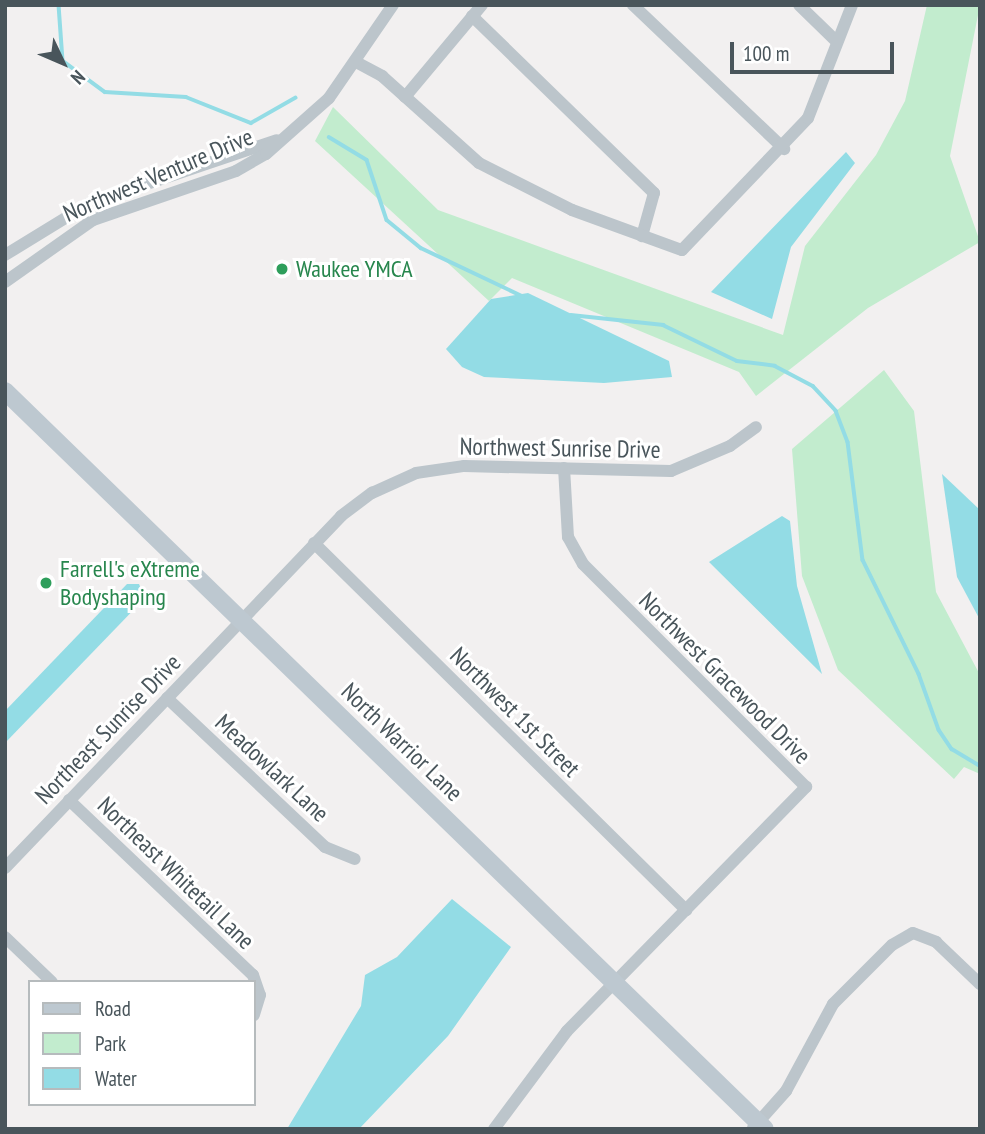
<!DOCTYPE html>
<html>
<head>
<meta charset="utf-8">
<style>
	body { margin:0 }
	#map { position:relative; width:985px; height:1134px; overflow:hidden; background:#f2f0f0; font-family:"PT Sans Narrow",sans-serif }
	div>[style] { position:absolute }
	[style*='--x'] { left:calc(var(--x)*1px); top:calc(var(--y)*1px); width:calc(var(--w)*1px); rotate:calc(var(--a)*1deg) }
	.green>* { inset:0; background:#c2ecce }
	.water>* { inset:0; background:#93dce5 }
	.stream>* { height:3.5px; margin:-1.75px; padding:0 1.75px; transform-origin:1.75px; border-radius:1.75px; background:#93dce5 }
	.street>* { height:12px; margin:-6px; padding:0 6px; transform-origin:6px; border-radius:6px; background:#bcc5cb }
	.secondary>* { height:18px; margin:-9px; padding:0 9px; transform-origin:9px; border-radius:9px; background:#bdc8d0 }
	.dots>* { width:19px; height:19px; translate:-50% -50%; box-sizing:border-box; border:4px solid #fff; border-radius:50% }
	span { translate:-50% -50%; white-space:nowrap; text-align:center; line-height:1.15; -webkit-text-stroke:6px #fff; paint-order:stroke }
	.street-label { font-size:24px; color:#49555b }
	.leisure-label { font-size:24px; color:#27864d }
	.left { translate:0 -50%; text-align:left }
	.frame { position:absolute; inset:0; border:7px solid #49555b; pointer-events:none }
	.legend { position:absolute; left:28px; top:980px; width:228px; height:126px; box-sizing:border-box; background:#fff; border:2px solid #b6bbbd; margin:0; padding:9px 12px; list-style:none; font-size:21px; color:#49555b }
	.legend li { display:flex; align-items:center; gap:14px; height:35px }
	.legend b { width:35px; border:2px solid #b6bbbd }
	.north { position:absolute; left:28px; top:28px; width:70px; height:70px; -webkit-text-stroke:5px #fff; paint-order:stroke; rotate:134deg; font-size:19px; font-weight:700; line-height:28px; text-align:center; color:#49555b }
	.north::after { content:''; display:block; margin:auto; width:24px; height:32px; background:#49555b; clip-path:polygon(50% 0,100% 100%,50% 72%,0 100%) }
	.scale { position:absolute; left:730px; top:42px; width:164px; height:32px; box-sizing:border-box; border:4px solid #49555b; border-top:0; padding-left:9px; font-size:21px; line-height:24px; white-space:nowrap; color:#49555b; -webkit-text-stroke:5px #fff; paint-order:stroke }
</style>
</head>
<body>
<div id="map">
	<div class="green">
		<div style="clip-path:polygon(927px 5px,980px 5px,950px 156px,980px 242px,868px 308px,756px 396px,739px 372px,512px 278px,489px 301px,315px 141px,333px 107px,438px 210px,783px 335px,805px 246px,876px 155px,905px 101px)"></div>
		<div style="clip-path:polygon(884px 370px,914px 411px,936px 592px,980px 675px,980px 774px,964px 767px,954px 779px,838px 670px,802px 576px,792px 449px)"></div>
	</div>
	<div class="water">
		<div style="clip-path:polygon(846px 152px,855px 163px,791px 247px,772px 319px,711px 292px)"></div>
		<div style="clip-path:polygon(528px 293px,669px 361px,672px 377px,604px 383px,484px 377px,462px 367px,446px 349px,491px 299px)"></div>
		<div style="clip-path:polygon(942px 474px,980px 510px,980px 620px,957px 577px)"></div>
		<div style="clip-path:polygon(782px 516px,790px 521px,797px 586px,822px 674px,709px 562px)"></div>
		<div style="clip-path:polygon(127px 584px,139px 584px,145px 598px,5px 743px,5px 711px)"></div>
		<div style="clip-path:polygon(452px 899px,511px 947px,448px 1036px,359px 1129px,287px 1129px,361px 1006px,365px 975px,397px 957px)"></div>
	</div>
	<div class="stream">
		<div style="--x:59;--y:5;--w:56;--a:85.9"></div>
		<div style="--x:63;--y:61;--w:52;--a:36.4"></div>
		<div style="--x:105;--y:92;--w:81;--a:3.5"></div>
		<div style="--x:186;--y:97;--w:70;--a:21.8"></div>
		<div style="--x:251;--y:123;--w:51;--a:-29.6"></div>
		<div style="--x:329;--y:137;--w:44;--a:31.2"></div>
		<div style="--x:367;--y:160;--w:63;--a:71.6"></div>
		<div style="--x:387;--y:220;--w:44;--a:39.5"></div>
		<div style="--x:421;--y:248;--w:112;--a:25.4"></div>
		<div style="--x:571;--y:315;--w:93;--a:6.2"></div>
		<div style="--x:663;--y:325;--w:82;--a:25.9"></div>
		<div style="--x:737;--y:361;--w:38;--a:7"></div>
		<div style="--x:775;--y:366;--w:43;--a:27.8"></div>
		<div style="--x:813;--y:386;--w:34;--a:47"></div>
		<div style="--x:836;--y:411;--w:33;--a:69"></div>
		<div style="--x:848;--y:442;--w:119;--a:82.8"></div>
		<div style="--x:863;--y:560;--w:127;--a:63.8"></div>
		<div style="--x:919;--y:674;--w:59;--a:70.3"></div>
		<div style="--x:939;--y:730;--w:23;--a:56"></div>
		<div style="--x:952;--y:749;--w:33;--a:31"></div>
	</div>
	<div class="street">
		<div style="--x:633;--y:5;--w:209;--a:43.6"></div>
		<div style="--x:799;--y:5;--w:49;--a:44.2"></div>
		<div style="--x:472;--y:16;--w:254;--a:44.2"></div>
		<div style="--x:654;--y:193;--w:45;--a:105.6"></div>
		<div style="--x:356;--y:62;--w:30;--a:28"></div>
		<div style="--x:382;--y:76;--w:130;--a:41.9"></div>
		<div style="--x:479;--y:163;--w:104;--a:26.8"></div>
		<div style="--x:572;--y:210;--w:117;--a:20"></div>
		<div style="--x:682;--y:250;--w:182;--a:-46.3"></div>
		<div style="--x:808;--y:118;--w:121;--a:-68.7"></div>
		<div style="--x:405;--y:97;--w:120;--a:-50.1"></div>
		<div style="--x:5;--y:255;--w:100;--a:-31.5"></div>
		<div style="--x:90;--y:203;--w:197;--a:-18.6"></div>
		<div style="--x:5;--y:282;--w:108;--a:-35.2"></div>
		<div style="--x:93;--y:220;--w:151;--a:-18.9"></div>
		<div style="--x:236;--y:171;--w:34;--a:-30"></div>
		<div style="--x:266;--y:154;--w:84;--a:-41.6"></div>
		<div style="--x:329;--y:98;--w:113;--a:-55.5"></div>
		<div style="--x:314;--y:543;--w:523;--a:44.61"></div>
		<div style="--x:167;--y:698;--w:217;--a:43.3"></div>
		<div style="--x:325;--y:847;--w:32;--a:22"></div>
		<div style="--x:69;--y:800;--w:254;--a:43.6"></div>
		<div style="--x:253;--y:975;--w:21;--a:71"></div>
		<div style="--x:260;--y:995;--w:21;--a:107"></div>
		<div style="--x:5;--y:868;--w:487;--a:-46.3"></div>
		<div style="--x:341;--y:516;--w:39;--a:-37"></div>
		<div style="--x:372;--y:493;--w:48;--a:-24.4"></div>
		<div style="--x:416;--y:473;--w:49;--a:-8.3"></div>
		<div style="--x:464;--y:466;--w:207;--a:1.4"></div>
		<div style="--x:671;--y:471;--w:64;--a:-23"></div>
		<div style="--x:730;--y:446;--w:32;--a:-36"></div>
		<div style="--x:5;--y:937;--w:65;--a:43.8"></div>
		<div style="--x:753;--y:1128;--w:50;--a:-48.3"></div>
		<div style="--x:786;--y:1091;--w:99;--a:-61.6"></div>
		<div style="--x:833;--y:1004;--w:83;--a:-45"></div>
		<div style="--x:892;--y:945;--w:24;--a:-30"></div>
		<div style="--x:913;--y:933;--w:25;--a:21"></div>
		<div style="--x:936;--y:942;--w:61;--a:43.7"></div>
		<div style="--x:494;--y:1129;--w:122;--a:-53.3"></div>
		<div style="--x:567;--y:1031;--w:342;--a:-45.6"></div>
		<div style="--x:806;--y:787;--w:315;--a:-135"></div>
		<div style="--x:583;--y:564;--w:31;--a:-119"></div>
		<div style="--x:568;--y:537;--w:69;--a:-93.3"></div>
	</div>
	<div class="secondary">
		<div style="--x:5;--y:391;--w:1059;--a:44.16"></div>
	</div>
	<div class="dots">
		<div style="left:282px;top:269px;background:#2e9e5b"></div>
		<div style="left:46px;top:583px;background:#2e9e5b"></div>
	</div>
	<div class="street-label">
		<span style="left:158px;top:175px;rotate:-23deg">Northwest Venture Drive</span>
		<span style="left:560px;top:448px;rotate:1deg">Northwest Sunrise Drive</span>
		<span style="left:725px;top:678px;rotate:45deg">Northwest Gracewood Drive</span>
		<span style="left:515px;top:712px;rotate:45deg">Northwest 1st Street</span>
		<span style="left:108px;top:729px;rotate:-46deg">Northeast Sunrise Drive</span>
		<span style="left:402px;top:742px;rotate:44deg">North Warrior Lane</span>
		<span style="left:272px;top:768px;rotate:43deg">Meadowlark Lane</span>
		<span style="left:176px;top:873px;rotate:44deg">Northeast Whitetail Lane</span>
	</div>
	<div class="leisure-label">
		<span class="left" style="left:296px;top:269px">Waukee YMCA</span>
		<span class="left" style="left:60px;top:583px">Farrell's eXtreme<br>Bodyshaping</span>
	</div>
	<div class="frame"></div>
	<ul class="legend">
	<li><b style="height:9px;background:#bdc8d0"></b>Road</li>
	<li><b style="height:19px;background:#c2ecce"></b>Park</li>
	<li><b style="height:19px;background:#93dce5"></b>Water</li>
	</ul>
	<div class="north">N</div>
	<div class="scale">100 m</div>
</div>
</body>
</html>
